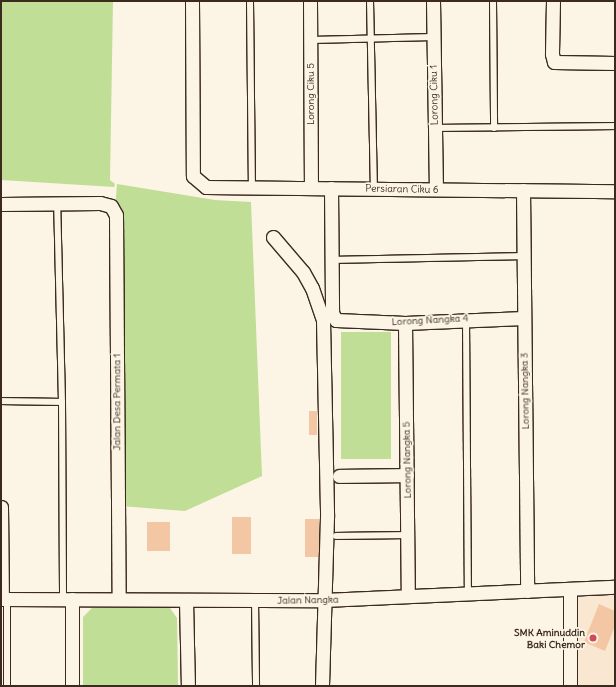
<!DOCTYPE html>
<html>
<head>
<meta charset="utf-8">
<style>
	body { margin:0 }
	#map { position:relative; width:616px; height:687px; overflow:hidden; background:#fcf5e5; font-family:Delius,sans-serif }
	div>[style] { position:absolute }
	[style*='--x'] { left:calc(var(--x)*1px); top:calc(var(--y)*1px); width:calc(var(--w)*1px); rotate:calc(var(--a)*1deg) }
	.built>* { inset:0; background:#fae7d2; transform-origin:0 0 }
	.green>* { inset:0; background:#c0de96; transform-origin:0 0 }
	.building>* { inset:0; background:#f4c7a4; transform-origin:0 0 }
	.roads { filter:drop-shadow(1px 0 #3b2a1e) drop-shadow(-1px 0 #3b2a1e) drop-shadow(0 1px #3b2a1e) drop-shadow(0 -1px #3b2a1e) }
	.service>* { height:6px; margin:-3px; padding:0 3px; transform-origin:3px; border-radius:3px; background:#fcf5e5 }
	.minor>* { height:13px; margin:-6.5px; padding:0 6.5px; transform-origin:6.5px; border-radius:6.5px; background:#fcf5e5 }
	.dots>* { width:11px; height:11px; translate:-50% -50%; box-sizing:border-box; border:2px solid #fcf5e5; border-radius:50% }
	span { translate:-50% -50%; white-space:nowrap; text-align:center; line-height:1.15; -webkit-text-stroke:3.5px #fcf5e5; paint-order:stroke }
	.street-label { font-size:10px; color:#3b2a1e }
	.poi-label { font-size:10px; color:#3b2a1e; font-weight:700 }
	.right { translate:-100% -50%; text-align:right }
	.frame { position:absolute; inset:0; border:2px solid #3b2a1e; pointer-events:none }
</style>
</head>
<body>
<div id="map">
	<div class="built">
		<div style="left:615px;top:587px;width:99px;height:45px;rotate:90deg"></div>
	</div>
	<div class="green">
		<div style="clip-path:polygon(1px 1px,113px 1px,110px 180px,115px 184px,114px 187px,1px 180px)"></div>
		<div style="clip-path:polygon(117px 184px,215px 200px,251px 202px,262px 476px,185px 511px,120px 506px,115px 209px)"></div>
		<div style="left:341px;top:332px;width:50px;height:127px"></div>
		<div style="clip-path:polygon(92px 608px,170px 608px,177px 618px,178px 686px,83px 686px,83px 617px)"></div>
	</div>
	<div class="building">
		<div style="left:309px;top:411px;width:8px;height:24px"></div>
		<div style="left:232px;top:517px;width:19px;height:37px"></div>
		<div style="left:305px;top:519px;width:14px;height:38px"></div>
		<div style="left:170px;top:522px;width:29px;height:23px;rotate:90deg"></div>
		<div style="clip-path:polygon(599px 604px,615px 611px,615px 626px,605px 651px,584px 642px)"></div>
	</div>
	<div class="roads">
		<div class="service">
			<div style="--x:250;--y:1;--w:186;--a:89.4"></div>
			<div style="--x:370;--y:1;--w:188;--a:88.8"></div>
			<div style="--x:493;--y:1;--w:127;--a:89.5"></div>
			<div style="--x:311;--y:40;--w:123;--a:-1.4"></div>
			<div style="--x:435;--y:128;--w:180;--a:-0.6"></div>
			<div style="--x:332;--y:260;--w:192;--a:-1.2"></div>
			<div style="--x:466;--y:320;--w:274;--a:89.6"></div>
			<div style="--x:1;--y:401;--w:61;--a:0.9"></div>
			<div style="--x:62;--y:402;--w:198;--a:-91.4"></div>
			<div style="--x:62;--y:402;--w:197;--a:89.7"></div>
			<div style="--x:336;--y:536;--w:71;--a:-0.8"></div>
			<div style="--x:7;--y:599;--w:87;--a:90"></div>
			<div style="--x:255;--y:600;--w:86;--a:89.3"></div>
		</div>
		<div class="minor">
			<div style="--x:192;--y:1;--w:175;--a:89.7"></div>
			<div style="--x:193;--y:176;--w:17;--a:40"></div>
			<div style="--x:206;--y:187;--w:409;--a:0.6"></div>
			<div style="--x:310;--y:1;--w:187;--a:89.7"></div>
			<div style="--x:433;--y:1;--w:188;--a:89.1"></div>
			<div style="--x:553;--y:1;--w:53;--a:91.1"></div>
			<div style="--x:552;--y:54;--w:8;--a:76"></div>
			<div style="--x:554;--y:62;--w:61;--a:0.9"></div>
			<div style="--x:331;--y:188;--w:125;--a:89.5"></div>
			<div style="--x:332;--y:313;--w:8;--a:60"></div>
			<div style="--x:336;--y:320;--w:69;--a:2.5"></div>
			<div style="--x:405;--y:323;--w:119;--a:-2.4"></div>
			<div style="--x:523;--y:190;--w:401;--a:89.4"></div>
			<div style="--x:1;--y:204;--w:99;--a:-0.6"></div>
			<div style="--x:100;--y:203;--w:11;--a:15"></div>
			<div style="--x:111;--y:206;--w:10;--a:61"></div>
			<div style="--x:116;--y:215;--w:384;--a:89.6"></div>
			<div style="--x:273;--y:237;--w:46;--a:49.4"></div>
			<div style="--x:303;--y:272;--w:18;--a:61"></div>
			<div style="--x:312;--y:288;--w:34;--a:71"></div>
			<div style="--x:323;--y:320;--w:197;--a:88.8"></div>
			<div style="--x:327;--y:517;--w:169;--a:91.7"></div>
			<div style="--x:405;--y:323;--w:273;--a:89.4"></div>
			<div style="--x:339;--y:476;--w:68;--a:-0.8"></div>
			<div style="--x:1;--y:507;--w:92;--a:89.4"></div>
			<div style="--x:1;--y:599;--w:323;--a:0.2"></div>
			<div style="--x:324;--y:600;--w:291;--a:-2.6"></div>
			<div style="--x:72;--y:599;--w:87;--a:90"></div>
			<div style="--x:186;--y:600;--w:86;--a:88.7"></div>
			<div style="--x:570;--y:686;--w:96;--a:-90"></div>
		</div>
	</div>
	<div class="dots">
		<div style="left:593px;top:638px;background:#d1495b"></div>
	</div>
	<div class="street-label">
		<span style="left:311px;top:94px;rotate:-90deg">Lorong Ciku 5</span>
		<span style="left:434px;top:95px;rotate:-91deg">Lorong Ciku 1</span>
		<span style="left:402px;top:189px;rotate:1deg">Persiaran Ciku 6</span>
		<span style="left:430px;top:320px;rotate:-3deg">Lorong Nangka 4</span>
		<span style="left:525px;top:391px;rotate:-91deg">Lorong Nangka 3</span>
		<span style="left:117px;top:402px;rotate:-90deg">Jalan Desa Permata 1</span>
		<span style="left:407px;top:460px;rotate:-91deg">Lorong Nangka 5</span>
		<span style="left:308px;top:600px;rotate:-1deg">Jalan Nangka</span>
	</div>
	<div class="poi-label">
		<span class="right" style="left:585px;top:638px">SMK Aminuddin<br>Baki Chemor</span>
	</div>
	<div class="frame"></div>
</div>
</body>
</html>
